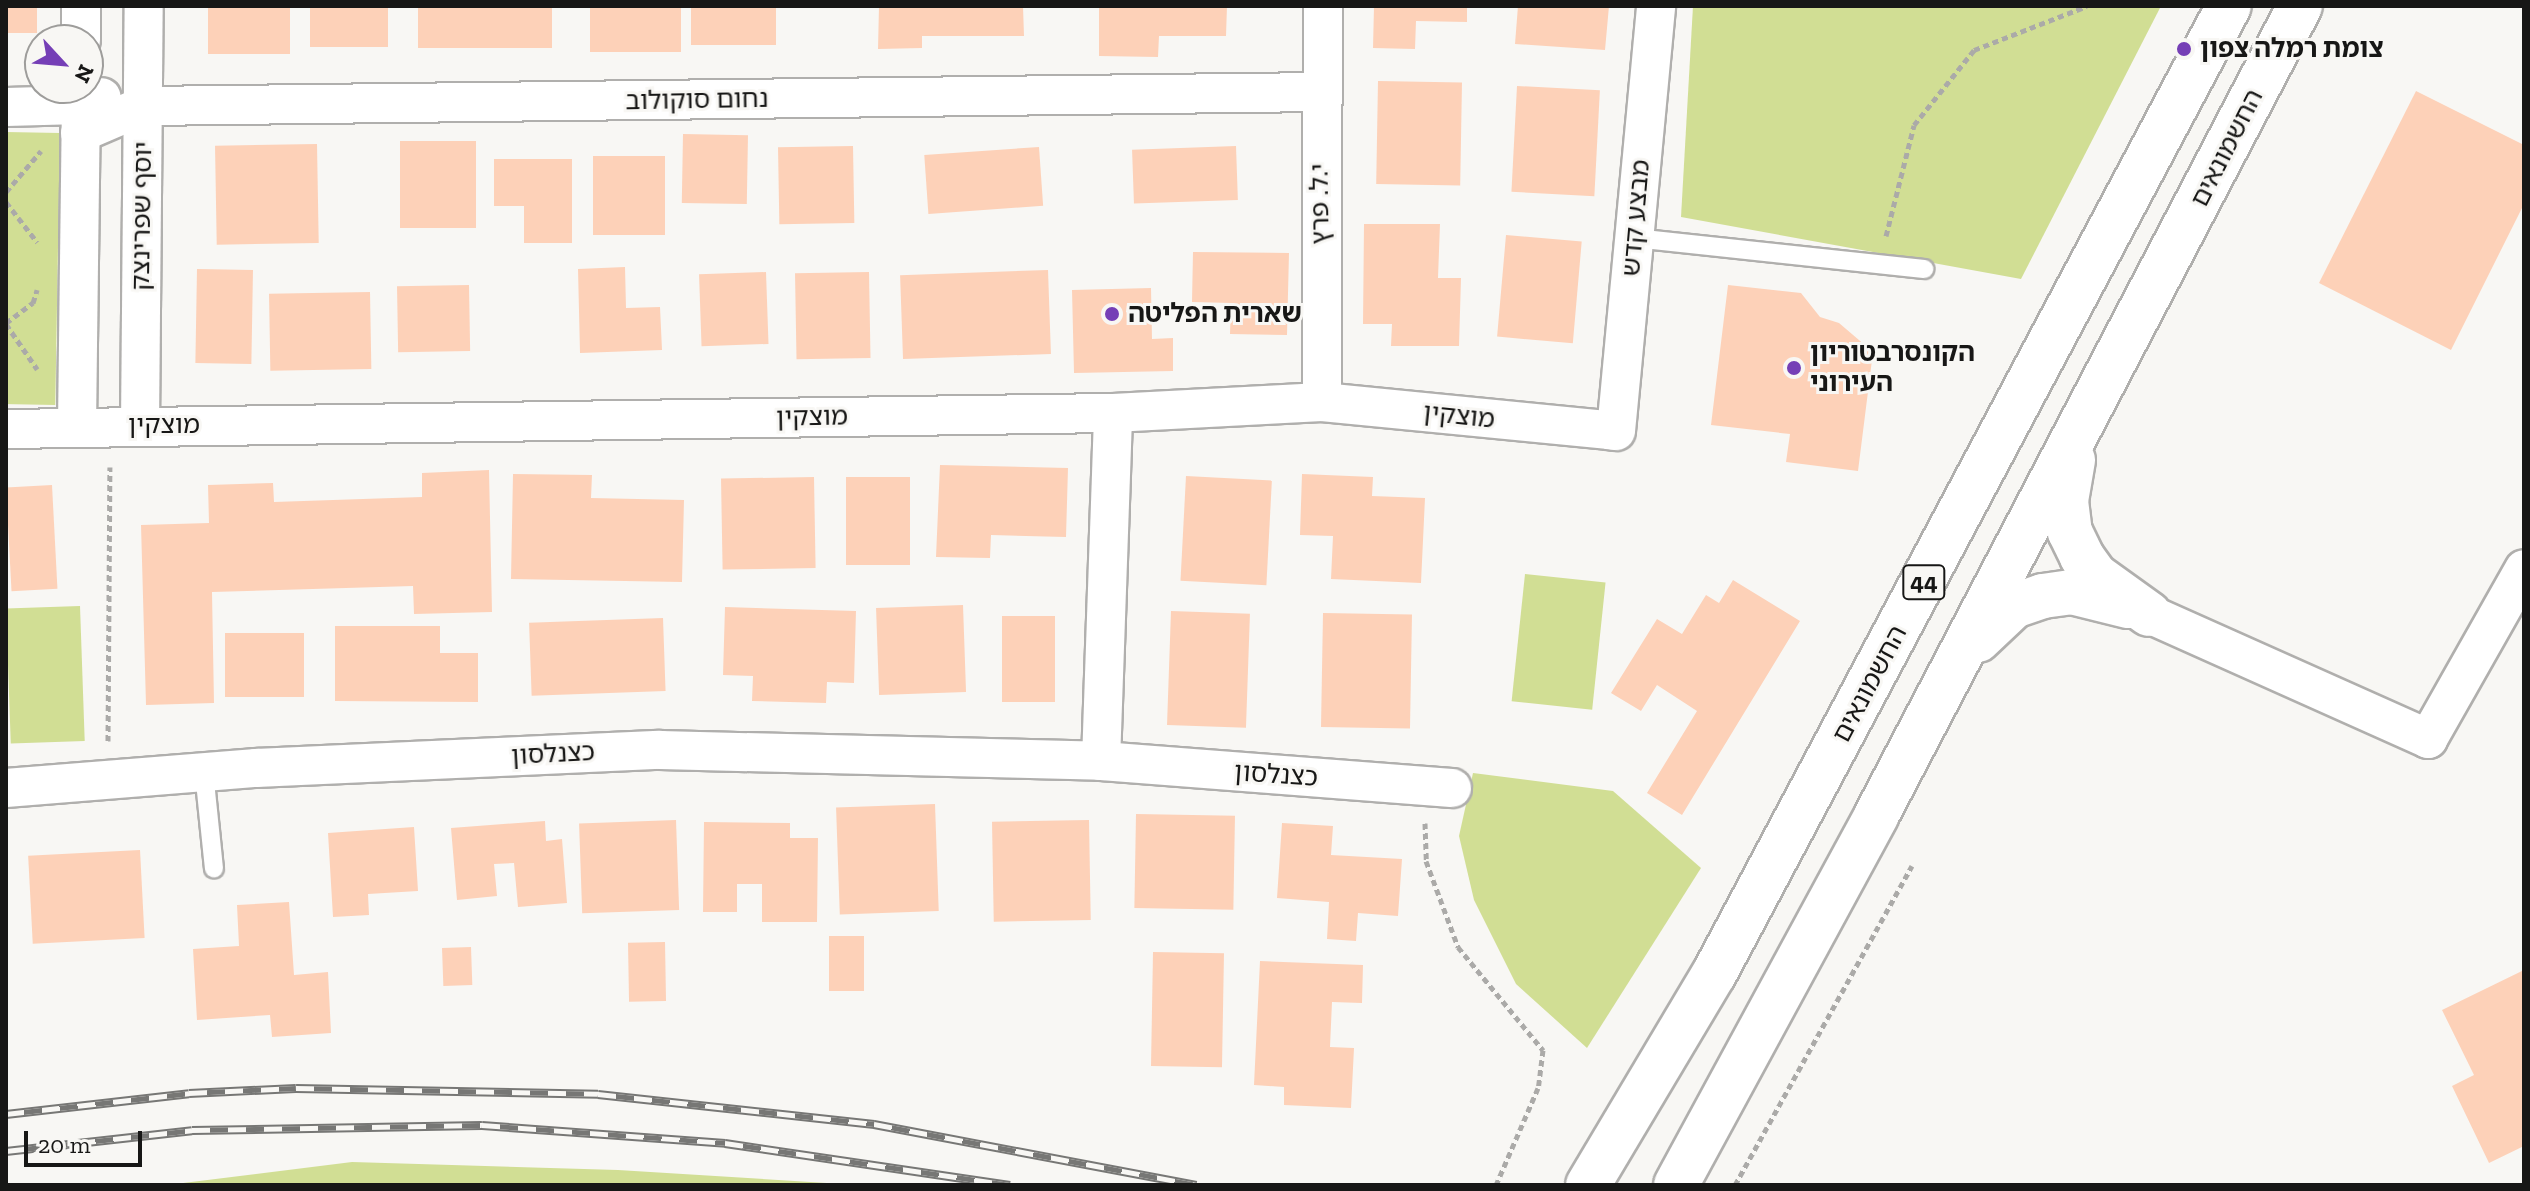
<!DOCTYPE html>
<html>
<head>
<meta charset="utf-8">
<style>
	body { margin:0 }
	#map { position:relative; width:2530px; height:1191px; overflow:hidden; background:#f8f7f4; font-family:"Zilla Slab","Noto Sans Hebrew",serif }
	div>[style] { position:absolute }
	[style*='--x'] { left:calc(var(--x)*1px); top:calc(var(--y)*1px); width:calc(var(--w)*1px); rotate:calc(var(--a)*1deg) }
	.green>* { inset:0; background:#d1de94; transform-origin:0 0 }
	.building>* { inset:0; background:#fdd1b8; transform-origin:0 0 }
	.path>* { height:5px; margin-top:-2.5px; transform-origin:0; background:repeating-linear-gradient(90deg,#abaaa8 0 6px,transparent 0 10px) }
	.roads { filter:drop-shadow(2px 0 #b0afad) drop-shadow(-2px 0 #b0afad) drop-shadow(0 2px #b0afad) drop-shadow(0 -2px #b0afad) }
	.service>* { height:18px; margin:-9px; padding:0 9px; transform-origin:9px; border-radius:9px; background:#fff }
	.minor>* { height:38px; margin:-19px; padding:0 19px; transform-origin:19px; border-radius:19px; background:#fff }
	.trunk>* { height:44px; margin:-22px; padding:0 22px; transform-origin:22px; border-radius:22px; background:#fff }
	.rail>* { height:9px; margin-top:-4.5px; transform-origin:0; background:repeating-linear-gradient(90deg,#f8f7f4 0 18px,#777775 0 36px); box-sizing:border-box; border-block:2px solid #777775 }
	.dots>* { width:22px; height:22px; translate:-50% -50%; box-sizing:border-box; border:4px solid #f8f7f4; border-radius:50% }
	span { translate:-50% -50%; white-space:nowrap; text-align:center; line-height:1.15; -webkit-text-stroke:6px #f8f7f4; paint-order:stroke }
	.shield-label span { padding:2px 6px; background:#f8f7f4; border:2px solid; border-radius:6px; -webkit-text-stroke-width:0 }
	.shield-label { font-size:24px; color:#171716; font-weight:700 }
	.poi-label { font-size:26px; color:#171716; font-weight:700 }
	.left { translate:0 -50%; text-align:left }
	.street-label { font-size:26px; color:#171716 }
	.frame { position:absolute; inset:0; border:8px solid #171716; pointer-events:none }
	.north { position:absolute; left:24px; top:24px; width:80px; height:80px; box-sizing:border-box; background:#f8f7f4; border:2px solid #9e9d9b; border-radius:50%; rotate:116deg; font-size:22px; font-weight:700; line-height:32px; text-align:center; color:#171716 }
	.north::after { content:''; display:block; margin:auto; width:28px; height:36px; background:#753fb6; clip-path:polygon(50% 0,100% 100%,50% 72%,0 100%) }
	.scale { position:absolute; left:24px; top:1131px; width:118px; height:36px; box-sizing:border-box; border:4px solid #171716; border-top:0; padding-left:10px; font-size:24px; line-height:28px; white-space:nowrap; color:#171716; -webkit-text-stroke:6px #f8f7f4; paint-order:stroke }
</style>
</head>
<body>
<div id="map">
	<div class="green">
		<div style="clip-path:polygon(1693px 6px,2161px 6px,2021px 279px,1681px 217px)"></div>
		<div style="left:60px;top:133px;width:272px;height:54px;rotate:91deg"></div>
		<div style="left:1525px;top:574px;width:81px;height:128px;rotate:6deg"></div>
		<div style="left:80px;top:606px;width:135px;height:74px;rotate:88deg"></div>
		<div style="clip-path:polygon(1473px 773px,1613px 791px,1701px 868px,1587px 1048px,1516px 984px,1474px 900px,1459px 836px)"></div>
		<div style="clip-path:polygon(352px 1162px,618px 1170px,859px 1185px,167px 1185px)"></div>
	</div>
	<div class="building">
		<div style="left:6px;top:6px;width:31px;height:27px"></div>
		<div style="left:208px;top:6px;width:82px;height:48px"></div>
		<div style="left:310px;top:6px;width:78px;height:41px"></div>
		<div style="left:418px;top:6px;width:134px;height:42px"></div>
		<div style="left:590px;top:6px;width:91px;height:46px"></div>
		<div style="left:691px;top:6px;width:85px;height:39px"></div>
		<div style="clip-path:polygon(879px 6px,1023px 6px,1024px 36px,922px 36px,922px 48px,878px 49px)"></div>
		<div style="clip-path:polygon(1099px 6px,1227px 6px,1226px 36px,1159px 36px,1158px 57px,1099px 56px)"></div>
		<div style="clip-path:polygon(1374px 6px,1467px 6px,1467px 22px,1416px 21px,1415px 49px,1373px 48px)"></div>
		<div style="clip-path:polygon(1518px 6px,1609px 6px,1605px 50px,1515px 44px)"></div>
		<div style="left:1378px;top:81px;width:84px;height:103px;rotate:1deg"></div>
		<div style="left:1517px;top:86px;width:83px;height:106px;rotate:3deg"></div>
		<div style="clip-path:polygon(2416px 91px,2524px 145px,2524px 204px,2451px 350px,2319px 283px)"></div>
		<div style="left:683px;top:134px;width:65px;height:69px;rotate:1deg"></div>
		<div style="left:400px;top:141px;width:76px;height:87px"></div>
		<div style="left:317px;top:144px;width:99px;height:102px;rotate:89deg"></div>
		<div style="left:853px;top:146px;width:77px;height:75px;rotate:89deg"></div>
		<div style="left:1236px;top:146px;width:54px;height:104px;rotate:88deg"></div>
		<div style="left:1039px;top:147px;width:59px;height:115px;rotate:86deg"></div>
		<div style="left:665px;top:156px;width:79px;height:72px;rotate:90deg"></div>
		<div style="clip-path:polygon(494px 159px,572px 159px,572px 243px,524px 243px,524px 206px,494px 206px)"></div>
		<div style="clip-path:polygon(1364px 224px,1440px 224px,1438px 278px,1461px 278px,1459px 346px,1391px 346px,1392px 324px,1363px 324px)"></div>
		<div style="left:1506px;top:235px;width:76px;height:102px;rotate:5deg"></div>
		<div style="clip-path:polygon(1193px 252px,1289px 253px,1287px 335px,1230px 334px,1231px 303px,1192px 302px)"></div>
		<div style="clip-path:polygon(625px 267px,626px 308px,660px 307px,662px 350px,580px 353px,578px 269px)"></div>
		<div style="left:197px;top:269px;width:56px;height:94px;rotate:1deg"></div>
		<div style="left:1048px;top:270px;width:84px;height:148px;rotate:88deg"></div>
		<div style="left:766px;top:272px;width:72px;height:67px;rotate:88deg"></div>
		<div style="left:869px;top:272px;width:86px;height:74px;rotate:89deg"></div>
		<div style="left:469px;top:285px;width:66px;height:72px;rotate:89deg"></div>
		<div style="clip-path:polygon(1728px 285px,1801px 293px,1820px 317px,1839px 323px,1873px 352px,1858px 471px,1786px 462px,1790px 434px,1711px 425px)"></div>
		<div style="clip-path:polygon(1151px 288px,1152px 339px,1173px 338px,1173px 371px,1074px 373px,1072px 290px)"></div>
		<div style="left:370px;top:292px;width:77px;height:101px;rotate:89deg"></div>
		<div style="clip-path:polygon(940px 465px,1068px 468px,1066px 537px,991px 535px,990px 558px,936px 557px)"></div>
		<div style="clip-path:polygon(489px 470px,492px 612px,414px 614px,413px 586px,212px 592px,214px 703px,146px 705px,141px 525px,209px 523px,208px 485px,273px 483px,274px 502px,422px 497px,422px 473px)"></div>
		<div style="clip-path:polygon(513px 474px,592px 475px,591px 498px,684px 500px,682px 582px,511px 579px)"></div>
		<div style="clip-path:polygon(1302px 474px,1373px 477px,1372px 496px,1425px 498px,1421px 583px,1331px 579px,1333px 536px,1300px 535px)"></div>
		<div style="left:1186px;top:476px;width:86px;height:105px;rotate:3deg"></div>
		<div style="left:814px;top:477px;width:91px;height:93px;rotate:89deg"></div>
		<div style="left:846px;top:477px;width:64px;height:88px"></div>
		<div style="left:52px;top:485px;width:104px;height:46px;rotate:87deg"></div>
		<div style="clip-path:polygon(1733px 580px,1800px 621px,1682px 815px,1647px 793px,1697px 711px,1657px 685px,1641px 711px,1611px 693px,1657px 619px,1682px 634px,1706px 595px,1719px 603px)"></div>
		<div style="left:963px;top:605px;width:87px;height:87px;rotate:88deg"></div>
		<div style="clip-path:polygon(725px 607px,856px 611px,854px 683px,827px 682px,826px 703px,752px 701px,753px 676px,723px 675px)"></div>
		<div style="left:1171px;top:611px;width:79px;height:114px;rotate:2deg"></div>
		<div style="left:1323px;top:613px;width:89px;height:114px;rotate:1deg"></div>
		<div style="left:1002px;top:616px;width:53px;height:86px"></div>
		<div style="left:663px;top:618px;width:73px;height:134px;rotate:88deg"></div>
		<div style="clip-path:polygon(335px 626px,440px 626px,440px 653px,478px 653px,478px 702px,335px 701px)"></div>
		<div style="left:225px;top:633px;width:79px;height:64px"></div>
		<div style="left:935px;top:804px;width:107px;height:99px;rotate:88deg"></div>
		<div style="left:1136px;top:814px;width:99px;height:94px;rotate:1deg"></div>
		<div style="left:676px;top:820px;width:90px;height:97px;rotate:88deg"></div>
		<div style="left:1089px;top:820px;width:100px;height:97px;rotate:89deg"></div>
		<div style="clip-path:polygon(545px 821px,546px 841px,562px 839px,567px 903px,518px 907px,514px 863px,494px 864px,497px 896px,457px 900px,451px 828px)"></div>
		<div style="clip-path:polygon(704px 822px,790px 823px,790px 838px,818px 838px,817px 922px,762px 922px,762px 884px,737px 884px,737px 912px,703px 912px)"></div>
		<div style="clip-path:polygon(1282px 823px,1333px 826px,1331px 855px,1402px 859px,1398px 916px,1358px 913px,1356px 941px,1327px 939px,1329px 902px,1277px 898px)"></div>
		<div style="clip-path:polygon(414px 827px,418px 891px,368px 894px,369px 915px,333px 917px,328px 833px)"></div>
		<div style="left:140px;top:850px;width:88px;height:112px;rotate:87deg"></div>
		<div style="clip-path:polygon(289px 902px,294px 975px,328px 972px,331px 1033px,272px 1037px,270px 1015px,197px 1020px,193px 949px,239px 946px,237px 905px)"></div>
		<div style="left:829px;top:936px;width:35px;height:55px"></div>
		<div style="left:665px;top:942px;width:59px;height:37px;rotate:89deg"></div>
		<div style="left:471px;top:947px;width:38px;height:29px;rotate:88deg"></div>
		<div style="left:1153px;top:952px;width:71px;height:114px;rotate:1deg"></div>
		<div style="clip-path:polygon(1260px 961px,1363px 965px,1362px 1003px,1332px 1002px,1330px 1047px,1354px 1048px,1351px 1108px,1284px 1105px,1284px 1087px,1254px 1085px)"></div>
		<div style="clip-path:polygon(2524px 970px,2524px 1146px,2489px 1163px,2452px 1086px,2474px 1075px,2442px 1010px)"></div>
	</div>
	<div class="path">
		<div style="--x:6;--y:192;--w:54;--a:-49.5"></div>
		<div style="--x:6;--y:202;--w:51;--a:52.2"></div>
		<div style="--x:1886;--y:236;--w:114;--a:-75.8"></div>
		<div style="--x:1914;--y:125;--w:96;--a:-51.3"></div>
		<div style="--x:1974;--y:50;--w:121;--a:-21.3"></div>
		<div style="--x:6;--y:323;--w:34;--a:-37"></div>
		<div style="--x:33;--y:303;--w:14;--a:-73"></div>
		<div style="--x:6;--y:324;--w:55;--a:55.4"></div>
		<div style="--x:108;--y:741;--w:274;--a:-89.6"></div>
		<div style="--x:1425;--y:823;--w:38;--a:88"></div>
		<div style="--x:1426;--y:861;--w:92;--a:69.6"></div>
		<div style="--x:1458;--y:947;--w:134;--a:50.5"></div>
		<div style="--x:1543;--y:1050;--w:38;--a:97"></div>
		<div style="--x:1538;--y:1088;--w:106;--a:113.4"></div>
		<div style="--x:1735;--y:1185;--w:365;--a:-61"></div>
	</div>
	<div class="roads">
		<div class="service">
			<div style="--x:1634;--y:238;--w:292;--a:6.1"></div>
			<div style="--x:204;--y:772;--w:97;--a:84.1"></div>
		</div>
		<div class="minor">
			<div style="--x:81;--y:40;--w:34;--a:-90"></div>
			<div style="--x:6;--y:107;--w:74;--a:-1.5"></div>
			<div style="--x:80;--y:105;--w:23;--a:-20"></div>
			<div style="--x:80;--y:133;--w:69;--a:-23.2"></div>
			<div style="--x:143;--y:106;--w:1176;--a:-0.68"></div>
			<div style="--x:1322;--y:402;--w:396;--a:-89.9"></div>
			<div style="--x:77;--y:426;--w:338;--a:-89.3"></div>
			<div style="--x:140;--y:426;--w:420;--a:-89.5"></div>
			<div style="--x:6;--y:429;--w:1107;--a:-0.83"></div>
			<div style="--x:1113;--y:413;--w:209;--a:-3"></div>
			<div style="--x:1322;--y:402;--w:295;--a:5.6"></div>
			<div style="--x:1616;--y:431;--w:427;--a:-84.6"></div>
			<div style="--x:2149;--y:614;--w:306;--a:24.1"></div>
			<div style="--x:2428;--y:739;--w:195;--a:-60.5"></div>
			<div style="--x:1101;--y:761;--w:348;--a:-88"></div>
			<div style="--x:6;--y:788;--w:251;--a:-4.6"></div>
			<div style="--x:256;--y:768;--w:404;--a:-2.6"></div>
			<div style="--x:660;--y:750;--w:441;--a:1.4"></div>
			<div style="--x:1101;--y:761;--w:352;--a:4.4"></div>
		</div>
		<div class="trunk">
			<div style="--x:2073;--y:460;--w:42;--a:99.7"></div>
			<div style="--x:2066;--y:501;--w:31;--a:83"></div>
			<div style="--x:2070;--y:532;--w:28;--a:64"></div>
			<div style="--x:2082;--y:557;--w:24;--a:54"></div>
			<div style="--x:2096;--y:576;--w:65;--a:35.6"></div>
			<div style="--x:1978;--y:640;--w:50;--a:-43.4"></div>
			<div style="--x:2014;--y:606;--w:31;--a:-19"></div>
			<div style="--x:2043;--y:596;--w:28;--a:-8"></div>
			<div style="--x:2071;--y:592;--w:59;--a:13.8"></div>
			<div style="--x:1588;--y:1185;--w:246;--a:-59.2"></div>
			<div style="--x:1714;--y:974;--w:1096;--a:-61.99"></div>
			<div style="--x:1676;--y:1185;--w:420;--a:-61.5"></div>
			<div style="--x:1876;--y:816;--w:914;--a:-62.37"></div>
		</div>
	</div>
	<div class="rail">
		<div style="--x:6;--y:1114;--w:184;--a:-6.5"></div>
		<div style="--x:189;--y:1093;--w:107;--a:-2.7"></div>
		<div style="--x:296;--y:1088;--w:302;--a:1.1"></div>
		<div style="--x:598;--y:1094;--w:278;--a:6.2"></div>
		<div style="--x:874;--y:1124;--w:328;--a:10.7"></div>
		<div style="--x:6;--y:1151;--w:187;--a:-6.4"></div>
		<div style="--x:192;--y:1130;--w:290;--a:-1"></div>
		<div style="--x:482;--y:1125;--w:244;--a:4.2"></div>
		<div style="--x:725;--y:1143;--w:288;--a:8.4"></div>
	</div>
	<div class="dots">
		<div style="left:2184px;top:49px;background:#753fb6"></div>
		<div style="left:1112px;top:314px;background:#753fb6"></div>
		<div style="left:1794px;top:368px;background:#753fb6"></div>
	</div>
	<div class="shield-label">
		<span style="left:1924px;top:582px">44</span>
	</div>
	<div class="poi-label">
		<span class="left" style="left:2200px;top:49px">צומת רמלה צפון</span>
		<span class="left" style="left:1128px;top:314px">שארית הפליטה</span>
		<span class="left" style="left:1810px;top:368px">הקונסרבטוריון<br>העירוני</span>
	</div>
	<div class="street-label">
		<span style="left:697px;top:100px;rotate:-1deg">נחום סוקולוב</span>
		<span style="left:2227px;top:148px;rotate:-63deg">החשמונאים</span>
		<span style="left:1320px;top:204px;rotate:-91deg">י.ל. פרץ</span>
		<span style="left:142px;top:216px;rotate:-89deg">יוסף שפרינצק</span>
		<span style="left:1636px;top:218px;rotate:-85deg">מבצע קדש</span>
		<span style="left:1459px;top:416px;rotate:6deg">מוצקין</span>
		<span style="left:812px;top:417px;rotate:-1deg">מוצקין</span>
		<span style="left:164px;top:425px">מוצקין</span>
		<span style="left:1870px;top:684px;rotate:-62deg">החשמונאים</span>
		<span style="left:553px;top:754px;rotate:-3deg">כצנלסון</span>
		<span style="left:1276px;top:775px;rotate:4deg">כצנלסון</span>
	</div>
	<div class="frame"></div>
	<div class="north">N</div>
	<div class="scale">20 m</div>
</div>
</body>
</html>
